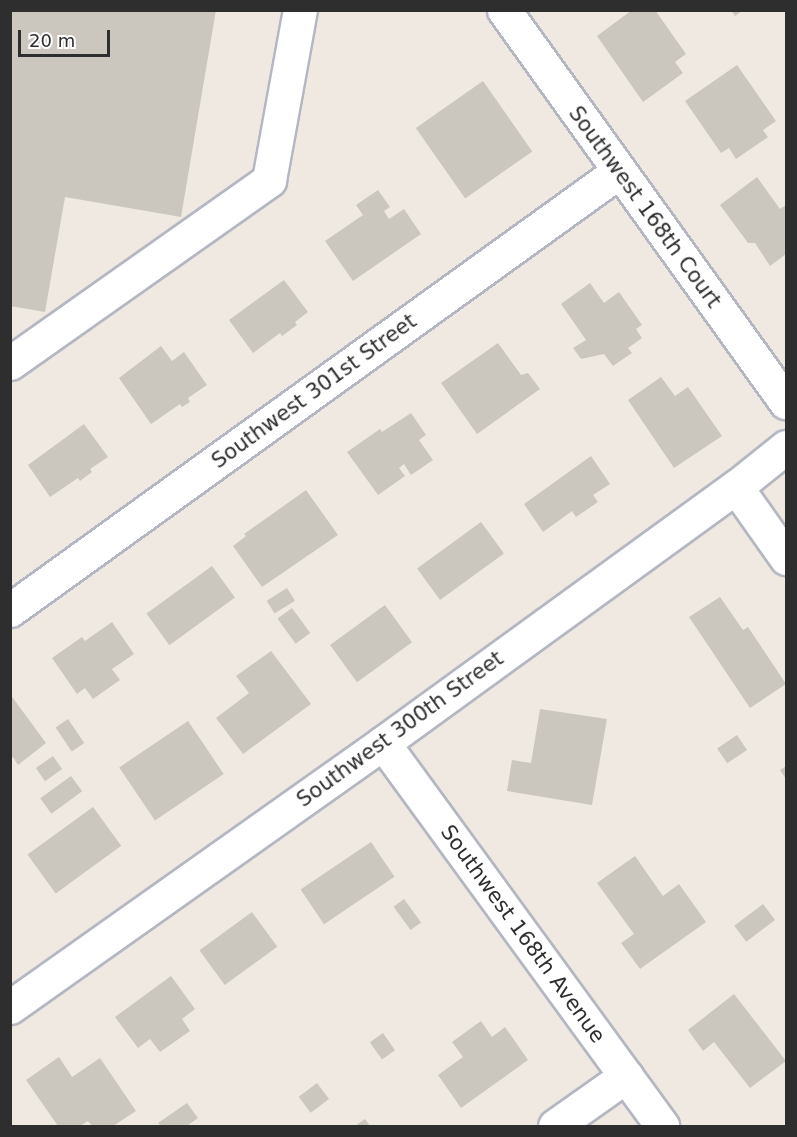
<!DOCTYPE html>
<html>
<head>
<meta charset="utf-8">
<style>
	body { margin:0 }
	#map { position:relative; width:797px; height:1137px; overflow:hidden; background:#efe9e1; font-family:"DejaVu Sans",sans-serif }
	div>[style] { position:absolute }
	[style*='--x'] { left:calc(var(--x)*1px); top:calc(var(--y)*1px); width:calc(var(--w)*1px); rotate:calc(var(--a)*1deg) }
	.building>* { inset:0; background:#cbc7bf; transform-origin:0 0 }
	.roads { filter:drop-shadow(2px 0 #b4b7c1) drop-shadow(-2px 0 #b4b7c1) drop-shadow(0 2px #b4b7c1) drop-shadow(0 -2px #b4b7c1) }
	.minor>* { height:33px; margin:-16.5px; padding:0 16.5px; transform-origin:16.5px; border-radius:16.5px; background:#fff }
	span { translate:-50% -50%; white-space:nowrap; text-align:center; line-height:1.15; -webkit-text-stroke:5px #fff; paint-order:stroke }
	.street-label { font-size:21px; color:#2e2e2e }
	.frame { position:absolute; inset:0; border:12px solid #2e2e2e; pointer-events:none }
	.scale { position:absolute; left:18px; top:30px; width:92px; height:27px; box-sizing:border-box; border:3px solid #2e2e2e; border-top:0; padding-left:8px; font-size:18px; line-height:21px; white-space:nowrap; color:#2e2e2e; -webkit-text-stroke:4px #fff; paint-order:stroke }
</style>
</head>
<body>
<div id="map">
	<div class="building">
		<div style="clip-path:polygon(10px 10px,216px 10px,181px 217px,65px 197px,45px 312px,10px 306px)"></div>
		<div style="clip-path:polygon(632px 10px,655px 10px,686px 54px,675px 62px,683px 73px,643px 102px,597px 36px)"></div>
		<div style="clip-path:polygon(731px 10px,743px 10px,735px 16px)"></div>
		<div style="clip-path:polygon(737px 65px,776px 121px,763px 130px,768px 137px,736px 159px,729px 148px,721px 153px,685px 101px)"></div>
		<div style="left:483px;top:81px;width:86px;height:82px;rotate:55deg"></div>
		<div style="clip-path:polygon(757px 177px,780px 209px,786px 205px,786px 254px,770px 266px,755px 243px,748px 243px,720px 205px)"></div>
		<div style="clip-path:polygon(378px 190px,390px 207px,384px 211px,389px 219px,404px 209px,421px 234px,353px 281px,325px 241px,363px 215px,356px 205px)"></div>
		<div style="clip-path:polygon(284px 280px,308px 312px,295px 322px,297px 325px,282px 336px,280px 333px,253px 353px,229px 320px)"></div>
		<div style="clip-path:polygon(590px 283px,604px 303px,619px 292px,642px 325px,636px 329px,642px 338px,628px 348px,632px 353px,613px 366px,604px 354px,581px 359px,573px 348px,586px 340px,561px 304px)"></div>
		<div style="clip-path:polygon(498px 343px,521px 375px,528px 373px,540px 389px,477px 434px,441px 383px)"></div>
		<div style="clip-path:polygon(161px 346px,172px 361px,184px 352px,207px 385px,188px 398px,190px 402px,182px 407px,180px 404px,151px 424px,119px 378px)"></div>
		<div style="clip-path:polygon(661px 377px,675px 396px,688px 387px,722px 436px,674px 468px,628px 400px)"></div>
		<div style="clip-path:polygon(411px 413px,426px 435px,419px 440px,433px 460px,411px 475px,404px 464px,399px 468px,405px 476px,378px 495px,347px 452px,380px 429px,382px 432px)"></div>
		<div style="clip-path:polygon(84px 424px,108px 457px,90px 469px,92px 472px,80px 481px,78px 478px,50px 497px,28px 465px)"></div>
		<div style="clip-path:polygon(591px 456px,610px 484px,593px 495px,598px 502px,576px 517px,572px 511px,543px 532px,524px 504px)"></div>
		<div style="clip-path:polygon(306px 490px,338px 535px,262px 587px,233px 546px,246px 536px,244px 534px)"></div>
		<div style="left:481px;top:522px;width:39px;height:79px;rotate:54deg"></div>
		<div style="left:212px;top:566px;width:39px;height:81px;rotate:54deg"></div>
		<div style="left:287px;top:588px;width:15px;height:24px;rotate:58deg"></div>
		<div style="clip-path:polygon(720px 597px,743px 630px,748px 627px,786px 684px,750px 708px,689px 617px)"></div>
		<div style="left:385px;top:605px;width:46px;height:68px;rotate:54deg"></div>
		<div style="left:292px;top:608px;width:31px;height:18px;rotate:54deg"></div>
		<div style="clip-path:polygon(112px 622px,134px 654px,112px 669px,120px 680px,93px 699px,85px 688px,77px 694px,52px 658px,82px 637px,85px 641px)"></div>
		<div style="clip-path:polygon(271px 651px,311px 704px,243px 754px,216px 718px,249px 693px,236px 676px)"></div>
		<div style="clip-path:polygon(10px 694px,46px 743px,18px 765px,13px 757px,10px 759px)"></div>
		<div style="clip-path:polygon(540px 709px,607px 719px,592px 805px,507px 791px,512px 760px,531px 763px)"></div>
		<div style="left:68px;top:719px;width:29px;height:15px;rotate:56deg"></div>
		<div style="left:188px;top:721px;width:64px;height:83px;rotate:56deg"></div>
		<div style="left:737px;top:735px;width:18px;height:24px;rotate:56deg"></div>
		<div style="left:53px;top:756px;width:16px;height:21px;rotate:55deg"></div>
		<div style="clip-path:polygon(786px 766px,786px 779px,780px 770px)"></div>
		<div style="left:71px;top:776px;width:19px;height:38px;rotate:54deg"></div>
		<div style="left:93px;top:807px;width:48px;height:81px;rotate:54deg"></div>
		<div style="left:371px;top:842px;width:42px;height:85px;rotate:56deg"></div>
		<div style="clip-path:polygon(635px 856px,663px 896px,679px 884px,706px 922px,640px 969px,621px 943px,634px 934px,597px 883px)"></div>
		<div style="left:404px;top:899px;width:29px;height:13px;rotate:54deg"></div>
		<div style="left:763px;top:904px;width:20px;height:36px;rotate:53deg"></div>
		<div style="left:252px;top:912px;width:43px;height:65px;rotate:54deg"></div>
		<div style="clip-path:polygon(171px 976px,195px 1009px,182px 1019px,190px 1031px,160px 1052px,150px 1039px,138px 1048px,115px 1017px)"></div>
		<div style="clip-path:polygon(734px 994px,786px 1061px,750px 1088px,714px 1042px,703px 1051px,688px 1030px)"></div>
		<div style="clip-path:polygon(481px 1021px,492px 1037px,505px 1027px,528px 1060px,461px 1108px,438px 1075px,463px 1057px,452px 1042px)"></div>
		<div style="left:383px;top:1033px;width:21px;height:16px;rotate:55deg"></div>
		<div style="clip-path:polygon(59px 1057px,72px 1077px,100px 1058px,136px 1111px,113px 1126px,92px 1126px,88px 1121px,80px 1126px,58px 1126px,26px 1080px)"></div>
		<div style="left:317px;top:1083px;width:20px;height:23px;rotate:53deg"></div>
		<div style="clip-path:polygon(187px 1103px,198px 1118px,187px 1126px,161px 1126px,158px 1123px)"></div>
		<div style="clip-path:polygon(365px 1119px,370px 1126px,355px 1126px)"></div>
	</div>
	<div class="roads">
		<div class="minor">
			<div style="--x:504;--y:10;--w:483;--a:54.3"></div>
			<div style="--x:10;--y:363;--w:317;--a:-35.2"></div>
			<div style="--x:269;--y:180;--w:173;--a:-79.7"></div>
			<div style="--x:736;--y:487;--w:87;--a:54.8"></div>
			<div style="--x:10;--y:610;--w:749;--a:-35.77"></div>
			<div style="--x:383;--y:743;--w:474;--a:53.9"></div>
			<div style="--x:10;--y:1007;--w:457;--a:-35.3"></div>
			<div style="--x:383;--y:743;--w:436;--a:-36"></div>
			<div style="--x:736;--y:487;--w:64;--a:-38.7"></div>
			<div style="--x:555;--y:1126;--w:87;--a:-35.2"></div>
		</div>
	</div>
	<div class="street-label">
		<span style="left:645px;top:207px;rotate:54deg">Southwest 168th Court</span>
		<span style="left:314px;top:391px;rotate:-36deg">Southwest 301st Street</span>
		<span style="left:400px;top:729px;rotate:-36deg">Southwest 300th Street</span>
		<span style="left:523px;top:934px;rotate:54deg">Southwest 168th Avenue</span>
	</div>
	<div class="frame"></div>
	<div class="scale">20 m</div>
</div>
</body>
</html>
